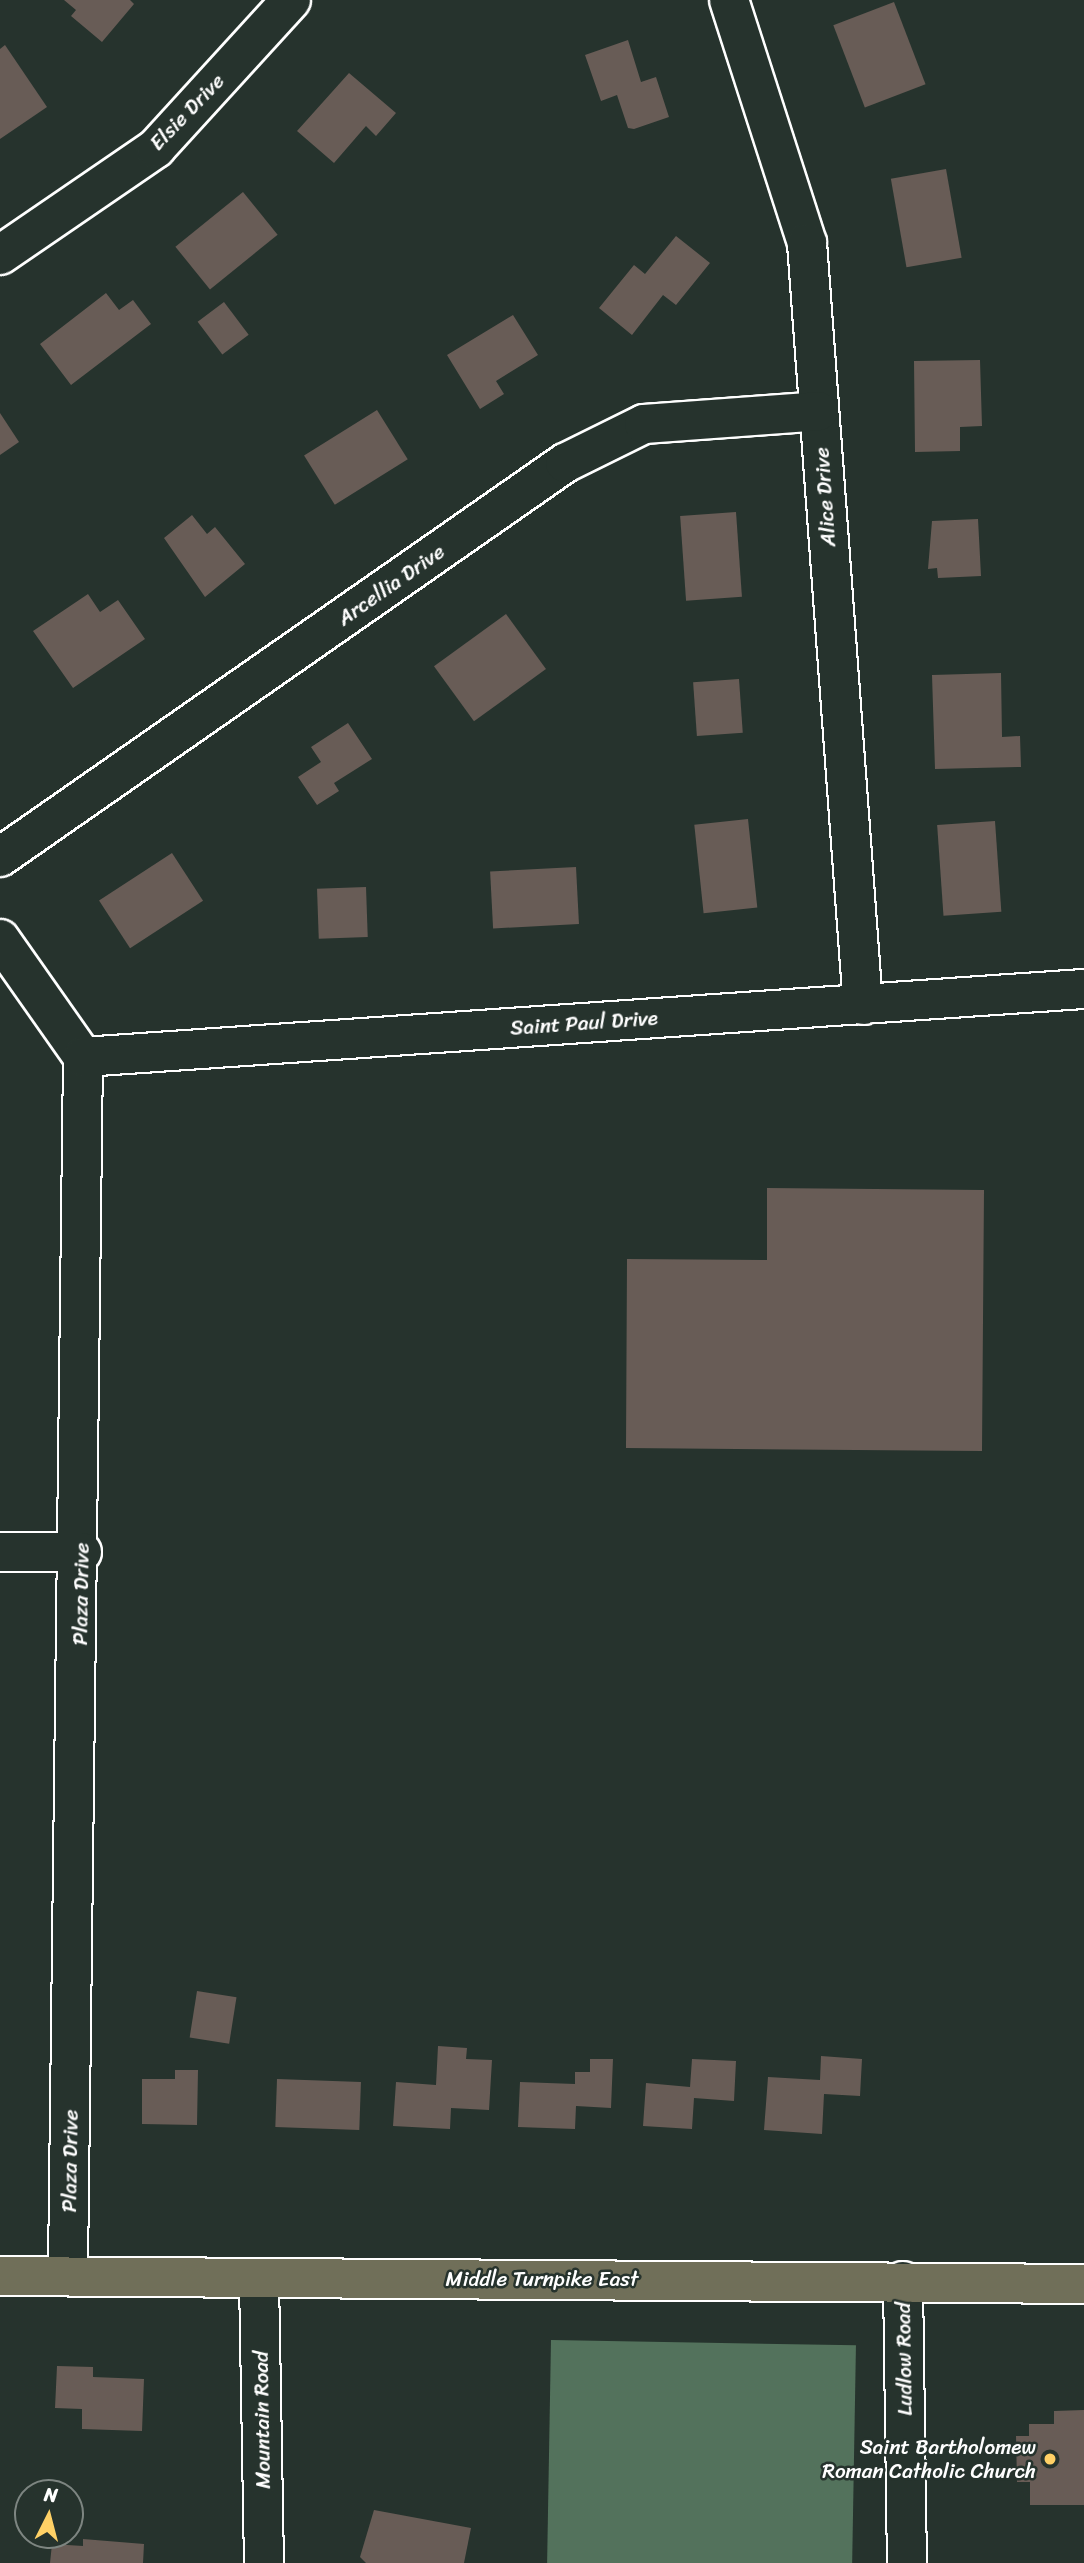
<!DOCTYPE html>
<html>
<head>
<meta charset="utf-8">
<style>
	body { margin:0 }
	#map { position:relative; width:1084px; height:2563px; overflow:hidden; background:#26332d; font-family:Sriracha,sans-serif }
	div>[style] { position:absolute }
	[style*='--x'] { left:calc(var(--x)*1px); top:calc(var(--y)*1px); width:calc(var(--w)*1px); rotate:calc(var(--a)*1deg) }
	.green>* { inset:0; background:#53725c; transform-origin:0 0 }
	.building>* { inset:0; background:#685c56; transform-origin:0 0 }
	.roads { filter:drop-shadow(2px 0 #fff) drop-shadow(-2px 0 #fff) drop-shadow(0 2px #fff) drop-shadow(0 -2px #fff) }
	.minor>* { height:38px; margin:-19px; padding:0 19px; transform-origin:19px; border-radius:19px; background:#26332d }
	.major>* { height:38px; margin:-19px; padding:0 19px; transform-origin:19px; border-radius:19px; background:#706f59 }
	.dots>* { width:19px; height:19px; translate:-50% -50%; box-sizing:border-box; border:4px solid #26332d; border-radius:50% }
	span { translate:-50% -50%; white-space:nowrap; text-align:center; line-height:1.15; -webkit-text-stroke:5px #26332d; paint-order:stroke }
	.street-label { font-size:21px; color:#fff }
	.poi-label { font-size:21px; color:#fff }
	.right { translate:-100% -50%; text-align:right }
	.north { position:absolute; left:14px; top:2479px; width:70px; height:70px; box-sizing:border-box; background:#26332d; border:2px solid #7d8581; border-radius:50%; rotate:6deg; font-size:19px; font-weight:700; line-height:28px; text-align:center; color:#fff }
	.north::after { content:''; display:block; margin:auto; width:24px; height:32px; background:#ffd166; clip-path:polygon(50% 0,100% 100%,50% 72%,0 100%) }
</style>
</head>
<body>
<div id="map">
	<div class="green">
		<div style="left:551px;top:2340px;width:305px;height:223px;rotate:1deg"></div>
	</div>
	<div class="building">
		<div style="clip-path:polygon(64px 0,130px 0,134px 4px,102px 42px,71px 16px,76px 10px)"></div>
		<div style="left:894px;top:2px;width:88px;height:65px;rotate:69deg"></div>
		<div style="clip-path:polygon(628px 40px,641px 82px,656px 77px,669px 117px,634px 129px,628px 128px,617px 95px,601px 101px,585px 55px)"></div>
		<div style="clip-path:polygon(5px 45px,47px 107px,0 139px,0 49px)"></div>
		<div style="clip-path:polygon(349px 73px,396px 113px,376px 136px,366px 126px,334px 163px,297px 131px)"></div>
		<div style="left:946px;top:169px;width:90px;height:56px;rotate:80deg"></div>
		<div style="left:243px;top:192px;width:55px;height:87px;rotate:51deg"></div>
		<div style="clip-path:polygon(676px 236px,710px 263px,676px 305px,663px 295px,632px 335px,599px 308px,634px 265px,645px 274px)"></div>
		<div style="clip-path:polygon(106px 293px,119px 310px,133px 300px,151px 324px,71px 385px,40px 344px)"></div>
		<div style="left:224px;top:302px;width:41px;height:33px;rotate:53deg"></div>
		<div style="clip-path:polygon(513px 315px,538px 355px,496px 381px,504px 394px,480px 409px,447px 355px)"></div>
		<div style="clip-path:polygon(980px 360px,982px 426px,960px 427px,960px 451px,915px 452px,914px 361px)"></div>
		<div style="left:377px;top:410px;width:58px;height:86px;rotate:58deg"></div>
		<div style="clip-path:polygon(0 413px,19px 442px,0 455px)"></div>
		<div style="left:736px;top:512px;width:85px;height:56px;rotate:86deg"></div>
		<div style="clip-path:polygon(192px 515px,207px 534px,215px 527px,245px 564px,205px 597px,164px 538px)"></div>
		<div style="clip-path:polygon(978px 519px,981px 576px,938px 578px,937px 568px,928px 569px,932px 521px)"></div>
		<div style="clip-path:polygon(88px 594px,100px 612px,118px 600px,145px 639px,73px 688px,33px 631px)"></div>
		<div style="left:506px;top:614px;width:68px;height:89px;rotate:54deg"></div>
		<div style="clip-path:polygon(1001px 673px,1002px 737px,1020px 736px,1021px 767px,935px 769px,932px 675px)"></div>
		<div style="left:739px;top:679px;width:54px;height:46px;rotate:86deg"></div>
		<div style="clip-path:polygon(348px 723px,372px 759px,334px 783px,339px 791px,317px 805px,298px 777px,321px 762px,311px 747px)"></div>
		<div style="left:748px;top:819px;width:89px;height:54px;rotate:84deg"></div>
		<div style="left:995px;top:821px;width:91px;height:58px;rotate:86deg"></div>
		<div style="left:172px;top:853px;width:57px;height:87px;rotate:57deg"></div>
		<div style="left:576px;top:867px;width:57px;height:86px;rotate:87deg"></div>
		<div style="left:366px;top:887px;width:50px;height:49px;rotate:88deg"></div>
		<div style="clip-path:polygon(767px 1188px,984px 1190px,982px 1451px,626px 1448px,627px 1259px,767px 1260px)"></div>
		<div style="left:197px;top:1991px;width:40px;height:47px;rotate:9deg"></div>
		<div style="clip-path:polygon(438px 2046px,467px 2048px,466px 2059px,492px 2060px,489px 2110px,451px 2108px,450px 2129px,393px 2126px,396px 2082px,436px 2085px)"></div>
		<div style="clip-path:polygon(821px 2056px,862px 2059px,860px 2096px,824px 2094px,822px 2134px,764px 2130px,768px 2077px,820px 2080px)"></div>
		<div style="clip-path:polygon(590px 2059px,613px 2059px,611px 2108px,576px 2106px,575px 2129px,518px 2127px,520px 2082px,575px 2084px,575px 2072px,590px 2072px)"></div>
		<div style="clip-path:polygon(692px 2059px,736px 2061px,734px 2101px,694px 2098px,692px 2129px,643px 2126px,646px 2083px,690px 2087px)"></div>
		<div style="clip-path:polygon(175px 2070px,198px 2070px,197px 2125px,142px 2124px,142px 2079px,175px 2079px)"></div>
		<div style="left:277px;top:2079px;width:84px;height:48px;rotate:2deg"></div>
		<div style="clip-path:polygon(57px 2366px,93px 2367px,93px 2377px,144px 2379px,142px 2431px,82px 2429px,82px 2409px,55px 2408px)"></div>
		<div style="clip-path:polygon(1084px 2410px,1084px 2505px,1030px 2505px,1030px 2482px,1017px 2482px,1016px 2436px,1029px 2436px,1029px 2424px,1054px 2424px,1054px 2411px)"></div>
		<div style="clip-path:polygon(374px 2510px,471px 2528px,464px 2563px,366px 2563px,360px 2557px)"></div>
		<div style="clip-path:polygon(83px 2539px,144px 2544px,143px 2563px,50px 2563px,52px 2544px,83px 2546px)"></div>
	</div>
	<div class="roads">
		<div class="minor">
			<div style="--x:729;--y:0;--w:255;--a:72.2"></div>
			<div style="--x:807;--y:243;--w:764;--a:85.8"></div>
			<div style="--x:0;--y:255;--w:189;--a:-34.4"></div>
			<div style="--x:156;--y:148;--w:200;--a:-47.6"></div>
			<div style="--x:0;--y:857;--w:689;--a:-34.89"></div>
			<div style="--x:565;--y:463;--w:88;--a:-26.3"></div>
			<div style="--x:644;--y:424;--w:175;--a:-4.2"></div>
			<div style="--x:0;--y:939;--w:144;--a:54.9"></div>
			<div style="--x:83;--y:1057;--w:1218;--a:90.71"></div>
			<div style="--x:83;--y:1057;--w:1003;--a:-3.89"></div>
			<div style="--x:0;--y:1552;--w:82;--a:0"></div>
			<div style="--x:259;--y:2278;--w:285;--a:89"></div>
			<div style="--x:903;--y:2281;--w:282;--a:89.2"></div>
		</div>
		<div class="major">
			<div style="--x:0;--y:2276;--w:1084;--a:0.42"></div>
		</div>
	</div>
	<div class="dots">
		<div style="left:1050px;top:2459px;background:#ffd166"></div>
	</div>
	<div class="street-label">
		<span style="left:187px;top:112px;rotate:-46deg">Elsie Drive</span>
		<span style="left:825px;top:497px;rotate:-94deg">Alice Drive</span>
		<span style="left:391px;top:585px;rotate:-35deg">Arcellia Drive</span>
		<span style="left:584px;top:1023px;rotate:-4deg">Saint Paul Drive</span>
		<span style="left:81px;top:1594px;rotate:-89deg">Plaza Drive</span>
		<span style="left:70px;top:2161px;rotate:-89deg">Plaza Drive</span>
		<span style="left:542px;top:2279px">Middle Turnpike East</span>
		<span style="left:904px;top:2359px;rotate:-91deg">Ludlow Road</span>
		<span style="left:262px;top:2420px;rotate:-91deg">Mountain Road</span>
	</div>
	<div class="poi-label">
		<span class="right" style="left:1036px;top:2459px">Saint Bartholomew<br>Roman Catholic Church</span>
	</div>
	<div class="north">N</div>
</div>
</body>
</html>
